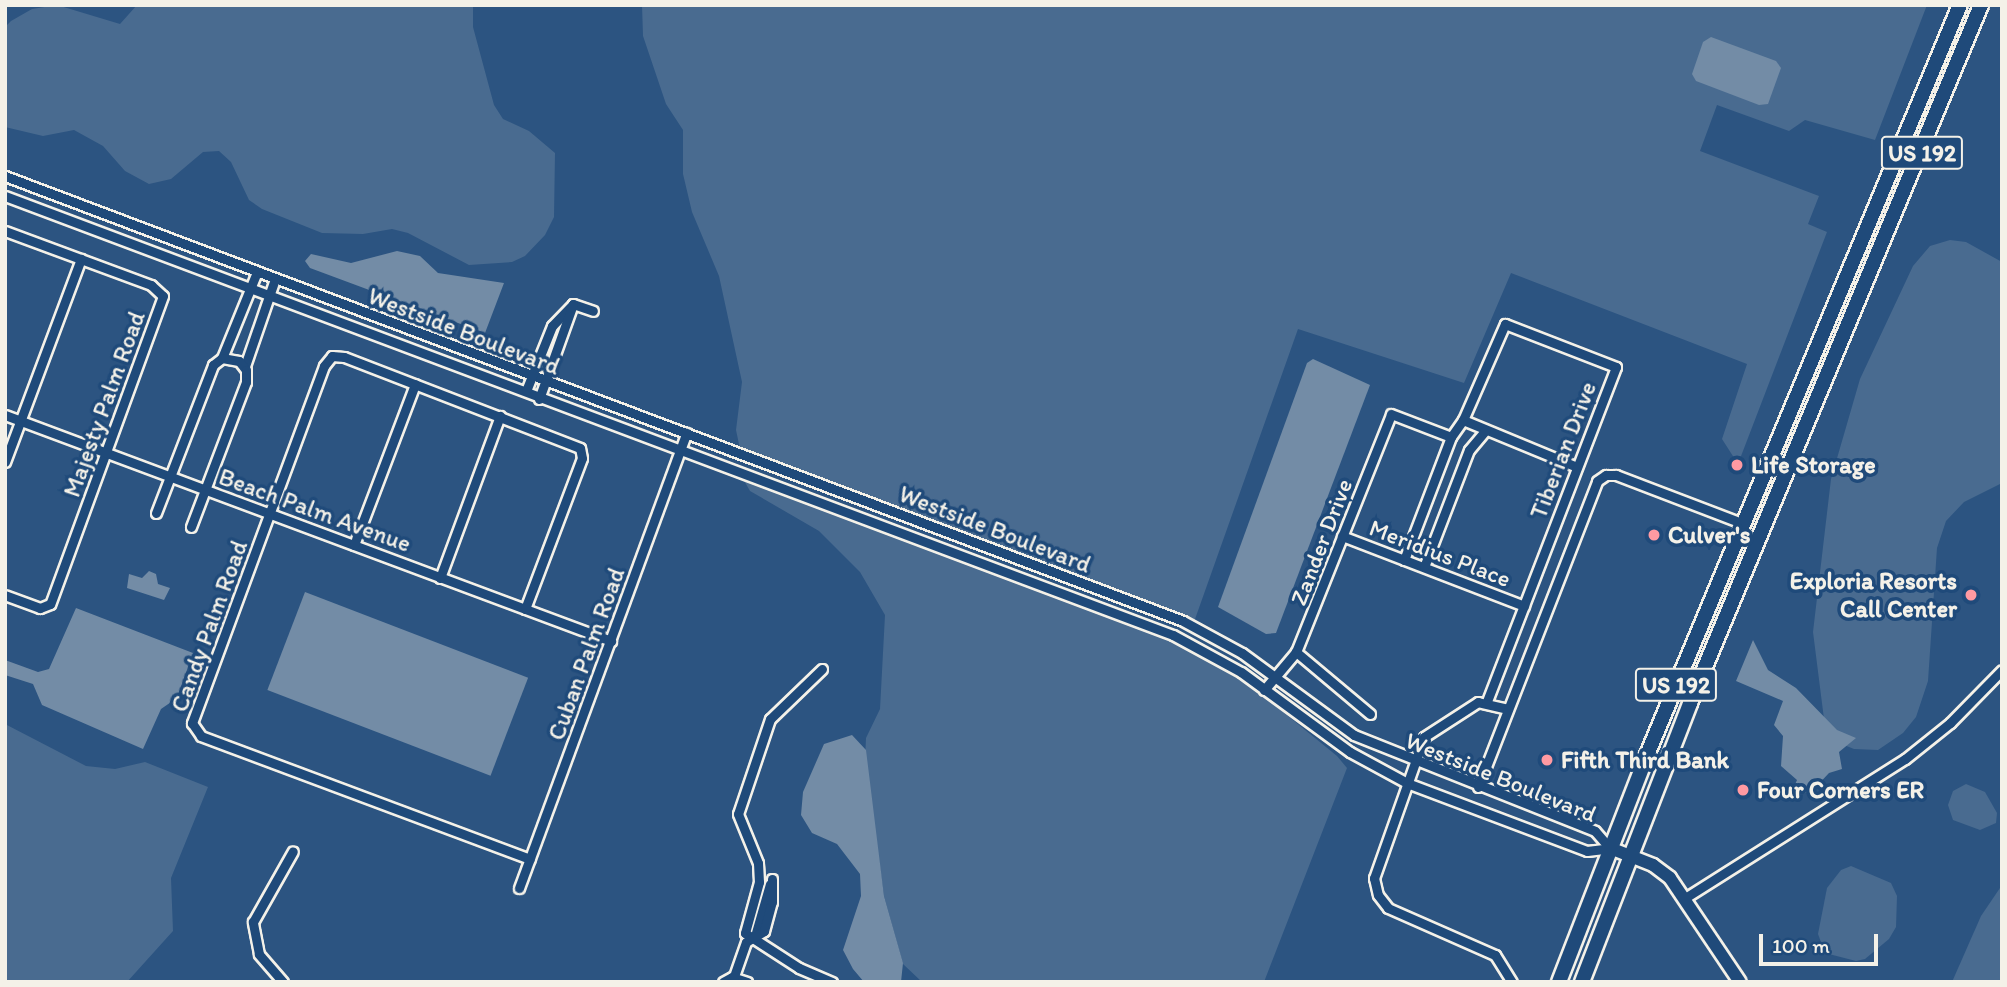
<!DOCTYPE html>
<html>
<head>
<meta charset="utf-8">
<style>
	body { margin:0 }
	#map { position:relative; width:2007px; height:987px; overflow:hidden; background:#2c5481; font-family:Itim,sans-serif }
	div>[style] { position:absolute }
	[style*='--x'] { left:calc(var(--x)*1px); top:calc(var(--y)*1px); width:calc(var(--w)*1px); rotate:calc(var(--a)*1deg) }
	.green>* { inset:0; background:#496b90 }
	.water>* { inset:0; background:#738ca6; transform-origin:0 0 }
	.roads { filter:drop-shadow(2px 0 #f4f1e8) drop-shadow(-2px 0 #f4f1e8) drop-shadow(0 2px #f4f1e8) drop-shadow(0 -2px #f4f1e8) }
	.minor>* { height:9px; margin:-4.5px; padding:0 4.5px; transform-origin:4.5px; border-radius:4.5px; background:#1f4a7a }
	.major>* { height:12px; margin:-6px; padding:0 6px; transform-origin:6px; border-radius:6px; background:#1f4a7a }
	.highway>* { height:14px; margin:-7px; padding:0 7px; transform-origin:7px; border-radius:7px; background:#1f4a7a }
	.dots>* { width:19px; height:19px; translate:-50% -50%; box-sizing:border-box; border:4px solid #1f4a7a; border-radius:50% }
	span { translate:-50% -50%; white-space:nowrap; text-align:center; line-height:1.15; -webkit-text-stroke:7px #1f4a7a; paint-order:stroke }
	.shield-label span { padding:2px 5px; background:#1f4a7a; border:2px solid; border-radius:5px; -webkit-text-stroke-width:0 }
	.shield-label { font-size:23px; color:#f4f1e8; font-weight:700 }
	.street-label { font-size:24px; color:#f4f1e8 }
	.poi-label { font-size:24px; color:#f4f1e8; font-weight:700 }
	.left { translate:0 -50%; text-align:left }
	.right { translate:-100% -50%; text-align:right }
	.frame { position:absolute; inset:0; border:7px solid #f4f1e8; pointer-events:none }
	.scale { position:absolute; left:1759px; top:934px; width:119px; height:32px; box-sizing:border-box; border:4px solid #f4f1e8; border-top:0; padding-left:9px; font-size:21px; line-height:24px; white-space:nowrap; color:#f4f1e8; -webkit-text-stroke:5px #1f4a7a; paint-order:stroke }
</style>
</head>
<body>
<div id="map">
	<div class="green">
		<div style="clip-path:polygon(137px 5px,473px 5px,473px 27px,494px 105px,503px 119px,529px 131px,555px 153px,554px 217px,545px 235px,525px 256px,512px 262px,469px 265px,408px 233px,392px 229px,363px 234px,322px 233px,262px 209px,249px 200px,231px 162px,219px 151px,203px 152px,171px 179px,149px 184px,125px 171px,103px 146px,74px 130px,43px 136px,5px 127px,5px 27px,11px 21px,32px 9px,57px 5px,120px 24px)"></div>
		<div style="clip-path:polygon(642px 5px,1927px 5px,1875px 140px,1805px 120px,1789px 131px,1717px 105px,1700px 151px,1819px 196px,1808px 224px,1827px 232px,1738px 464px,1722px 439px,1747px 364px,1511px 273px,1464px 383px,1298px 329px,1194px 622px,740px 449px,736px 430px,742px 382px,719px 276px,692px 212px,683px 174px,683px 130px,666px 104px,643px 36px)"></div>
		<div style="clip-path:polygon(1950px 240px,1966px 242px,2002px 262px,2002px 483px,1964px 502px,1946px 521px,1937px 548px,1928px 681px,1916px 717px,1903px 733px,1878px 750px,1854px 749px,1839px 743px,1824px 719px,1813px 632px,1831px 479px,1860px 379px,1913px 266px,1930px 246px)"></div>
		<div style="clip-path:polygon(742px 477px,1172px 639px,1238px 675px,1337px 756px,1347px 768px,1264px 982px,922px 982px,903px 964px,884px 896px,865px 760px,866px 738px,880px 709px,885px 615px,860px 572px,819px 531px,750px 491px)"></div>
		<div style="clip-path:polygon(5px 724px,86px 766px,115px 769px,145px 762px,208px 787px,171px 878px,173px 931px,127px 982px,5px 982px)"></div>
		<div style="clip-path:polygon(1966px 784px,1985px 792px,1997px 813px,1996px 823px,1980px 830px,1953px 820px,1948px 805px,1953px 791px)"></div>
		<div style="clip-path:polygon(1851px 866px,1891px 883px,1897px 896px,1896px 927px,1889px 939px,1865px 959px,1856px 961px,1825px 953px,1818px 934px,1827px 888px,1841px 870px)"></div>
		<div style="clip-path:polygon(2002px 885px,2002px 982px,1952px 982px,1981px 916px)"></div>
	</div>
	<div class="water">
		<div style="clip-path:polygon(1711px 37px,1776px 61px,1781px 68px,1768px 104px,1759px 105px,1696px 81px,1692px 74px,1703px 42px)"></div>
		<div style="clip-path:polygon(397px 251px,420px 256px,438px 273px,504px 283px,485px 333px,310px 268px,305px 261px,311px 254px,351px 263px)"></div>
		<div style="clip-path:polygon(1313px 359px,1370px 385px,1276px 633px,1266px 634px,1218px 607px,1307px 363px)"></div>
		<div style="clip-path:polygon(149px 571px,156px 574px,158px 584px,170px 588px,164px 600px,127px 588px,129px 574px,142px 578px)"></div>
		<div style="left:305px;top:592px;width:239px;height:105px;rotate:21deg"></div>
		<div style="clip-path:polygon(76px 608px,193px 653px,177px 698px,161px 709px,143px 749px,42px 705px,33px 684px,5px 675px,5px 660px,38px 672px,49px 669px)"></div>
		<div style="clip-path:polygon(1753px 640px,1768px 670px,1796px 688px,1837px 730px,1856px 738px,1839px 752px,1842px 769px,1829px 773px,1813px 790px,1797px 796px,1793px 789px,1797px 780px,1781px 766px,1783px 736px,1774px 725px,1783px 701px,1736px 681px)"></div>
		<div style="clip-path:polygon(852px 735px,866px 750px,884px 896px,903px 963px,901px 982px,864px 982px,853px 969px,843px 950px,861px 896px,860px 874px,837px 844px,812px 833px,801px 815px,803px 792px,824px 744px)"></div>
	</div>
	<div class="roads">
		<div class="minor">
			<div style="--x:5;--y:176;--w:1259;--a:20.69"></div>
			<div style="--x:1183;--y:621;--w:67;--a:28.5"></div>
			<div style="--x:1242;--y:653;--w:139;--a:36.2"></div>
			<div style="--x:1354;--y:735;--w:259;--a:21.7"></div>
			<div style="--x:1595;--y:831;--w:23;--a:49"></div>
			<div style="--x:5;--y:196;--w:1248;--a:20.6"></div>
			<div style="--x:1173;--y:635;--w:77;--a:28.6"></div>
			<div style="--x:1241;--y:672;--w:135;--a:36.3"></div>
			<div style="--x:1350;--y:752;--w:65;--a:28.5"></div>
			<div style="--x:1407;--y:783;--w:192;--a:20.7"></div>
			<div style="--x:1587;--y:851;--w:23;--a:-7"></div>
			<div style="--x:5;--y:231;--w:156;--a:20.3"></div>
			<div style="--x:151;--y:285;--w:16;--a:43"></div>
			<div style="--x:163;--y:296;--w:328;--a:110.1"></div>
			<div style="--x:50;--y:604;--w:11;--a:158"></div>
			<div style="--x:40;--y:608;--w:37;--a:-160"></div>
			<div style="--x:573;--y:304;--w:21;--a:19"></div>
			<div style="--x:222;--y:358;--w:93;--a:-67.9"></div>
			<div style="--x:245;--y:366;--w:92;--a:-71"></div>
			<div style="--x:526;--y:391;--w:70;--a:-68.2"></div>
			<div style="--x:552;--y:326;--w:30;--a:-46"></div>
			<div style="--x:539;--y:399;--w:101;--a:-70.3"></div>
			<div style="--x:5;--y:415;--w:647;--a:20.45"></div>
			<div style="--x:1463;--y:420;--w:123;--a:22.4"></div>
			<div style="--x:5;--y:462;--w:217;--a:-69.5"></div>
			<div style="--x:156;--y:513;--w:159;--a:-68.9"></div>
			<div style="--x:213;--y:365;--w:11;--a:-38"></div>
			<div style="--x:222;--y:358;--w:17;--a:10"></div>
			<div style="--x:239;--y:361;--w:11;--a:52"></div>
			<div style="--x:246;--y:370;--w:12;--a:90"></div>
			<div style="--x:246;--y:382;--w:155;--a:110.8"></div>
			<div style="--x:1342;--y:536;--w:195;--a:21"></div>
			<div style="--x:354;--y:545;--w:172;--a:-69.2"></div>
			<div style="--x:1404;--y:560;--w:132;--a:-69.1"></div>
			<div style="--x:1451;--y:437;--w:21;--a:-55"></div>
			<div style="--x:1463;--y:420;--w:105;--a:-66.4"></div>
			<div style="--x:1505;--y:324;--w:119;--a:21.2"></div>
			<div style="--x:1616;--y:367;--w:359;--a:111.1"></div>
			<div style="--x:1424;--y:567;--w:125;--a:-69"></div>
			<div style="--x:1469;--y:450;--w:26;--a:-50"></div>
			<div style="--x:440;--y:578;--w:173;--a:-69.7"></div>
			<div style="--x:525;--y:609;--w:161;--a:-69.3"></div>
			<div style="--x:582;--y:458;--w:10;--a:-101"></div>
			<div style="--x:580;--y:448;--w:253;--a:-158.9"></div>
			<div style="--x:344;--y:357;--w:12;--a:-175"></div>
			<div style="--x:332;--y:356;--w:13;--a:129"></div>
			<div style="--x:324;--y:366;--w:381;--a:110.3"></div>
			<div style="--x:192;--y:723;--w:16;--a:55"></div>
			<div style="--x:201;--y:736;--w:351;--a:20.5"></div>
			<div style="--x:822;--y:669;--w:72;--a:136.1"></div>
			<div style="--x:770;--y:719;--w:100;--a:108.6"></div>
			<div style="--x:738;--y:814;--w:53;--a:67.8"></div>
			<div style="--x:758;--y:863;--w:19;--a:87"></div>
			<div style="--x:759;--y:882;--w:53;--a:105.4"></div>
			<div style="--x:745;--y:933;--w:64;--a:32.9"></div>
			<div style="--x:799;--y:968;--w:36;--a:23"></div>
			<div style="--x:1264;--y:690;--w:50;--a:-49.9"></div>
			<div style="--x:1508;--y:709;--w:31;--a:-167"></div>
			<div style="--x:1478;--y:702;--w:64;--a:147.1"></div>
			<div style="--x:1424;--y:737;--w:150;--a:109.5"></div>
			<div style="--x:1374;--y:878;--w:17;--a:77"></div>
			<div style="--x:1378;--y:895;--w:16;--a:52"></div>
			<div style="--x:1388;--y:908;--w:117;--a:23.7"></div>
			<div style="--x:1495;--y:955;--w:32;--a:58"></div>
			<div style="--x:1370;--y:714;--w:97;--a:-140"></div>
			<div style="--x:1296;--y:652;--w:256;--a:-68.2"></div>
			<div style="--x:1391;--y:414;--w:64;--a:21"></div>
			<div style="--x:1478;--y:787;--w:328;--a:-68.7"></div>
			<div style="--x:1597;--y:481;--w:11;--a:-34"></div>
			<div style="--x:1606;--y:475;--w:10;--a:0"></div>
			<div style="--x:1616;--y:475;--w:137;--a:20.9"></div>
			<div style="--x:519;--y:888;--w:485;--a:-69.8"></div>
			<div style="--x:1685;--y:898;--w:260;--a:-32.3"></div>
			<div style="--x:1905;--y:759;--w:58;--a:-38.7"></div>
			<div style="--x:1950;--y:723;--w:74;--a:-45.5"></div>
			<div style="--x:755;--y:936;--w:54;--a:-73.9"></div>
			<div style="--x:732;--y:977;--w:16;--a:18"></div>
			<div style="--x:283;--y:982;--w:37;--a:-131"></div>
			<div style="--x:259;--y:954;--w:33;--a:-101"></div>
			<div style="--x:253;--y:922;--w:81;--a:-60.6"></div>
			<div style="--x:723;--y:982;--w:10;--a:-29"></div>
			<div style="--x:732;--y:982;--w:42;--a:-70.7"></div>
			<div style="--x:746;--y:942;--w:21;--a:-31"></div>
			<div style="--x:764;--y:931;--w:30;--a:-75"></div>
			<div style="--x:772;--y:902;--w:23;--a:-90"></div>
		</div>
		<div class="major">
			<div style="--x:1610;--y:848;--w:46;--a:21.6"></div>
			<div style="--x:1653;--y:865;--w:21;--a:37"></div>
			<div style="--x:1670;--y:878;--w:125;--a:56.1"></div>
		</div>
		<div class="highway">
			<div style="--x:1559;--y:982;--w:243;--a:-68.8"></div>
			<div style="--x:1647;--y:755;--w:813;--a:-67.35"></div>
			<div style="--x:1582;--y:982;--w:299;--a:-68.8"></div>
			<div style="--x:1690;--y:703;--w:756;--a:-67.37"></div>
		</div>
	</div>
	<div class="dots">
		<div style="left:1737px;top:465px;background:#ff9aa2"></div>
		<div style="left:1654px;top:535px;background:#ff9aa2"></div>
		<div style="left:1971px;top:595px;background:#ff9aa2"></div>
		<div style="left:1547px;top:760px;background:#ff9aa2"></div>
		<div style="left:1743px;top:790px;background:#ff9aa2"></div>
	</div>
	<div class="shield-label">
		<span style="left:1922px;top:153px">US 192</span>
		<span style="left:1676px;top:685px">US 192</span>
	</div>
	<div class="street-label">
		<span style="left:464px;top:331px;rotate:21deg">Westside Boulevard</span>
		<span style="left:104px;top:404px;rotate:-70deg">Majesty Palm Road</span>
		<span style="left:1563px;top:450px;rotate:-69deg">Tiberian Drive</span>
		<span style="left:315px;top:510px;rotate:20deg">Beach Palm Avenue</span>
		<span style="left:995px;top:529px;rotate:21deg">Westside Boulevard</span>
		<span style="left:1321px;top:542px;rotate:-69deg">Zander Drive</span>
		<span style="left:1440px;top:553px;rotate:21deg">Meridius Place</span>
		<span style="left:209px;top:626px;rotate:-70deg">Candy Palm Road</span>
		<span style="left:586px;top:654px;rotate:-70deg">Cuban Palm Road</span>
		<span style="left:1501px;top:777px;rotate:22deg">Westside Boulevard</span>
	</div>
	<div class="poi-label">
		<span class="left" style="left:1751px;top:465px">Life Storage</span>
		<span class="left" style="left:1668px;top:535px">Culver's</span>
		<span class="right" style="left:1957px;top:595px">Exploria Resorts<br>Call Center</span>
		<span class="left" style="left:1561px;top:760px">Fifth Third Bank</span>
		<span class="left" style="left:1757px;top:790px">Four Corners ER</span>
	</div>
	<div class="frame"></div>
	<div class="scale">100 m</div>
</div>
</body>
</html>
